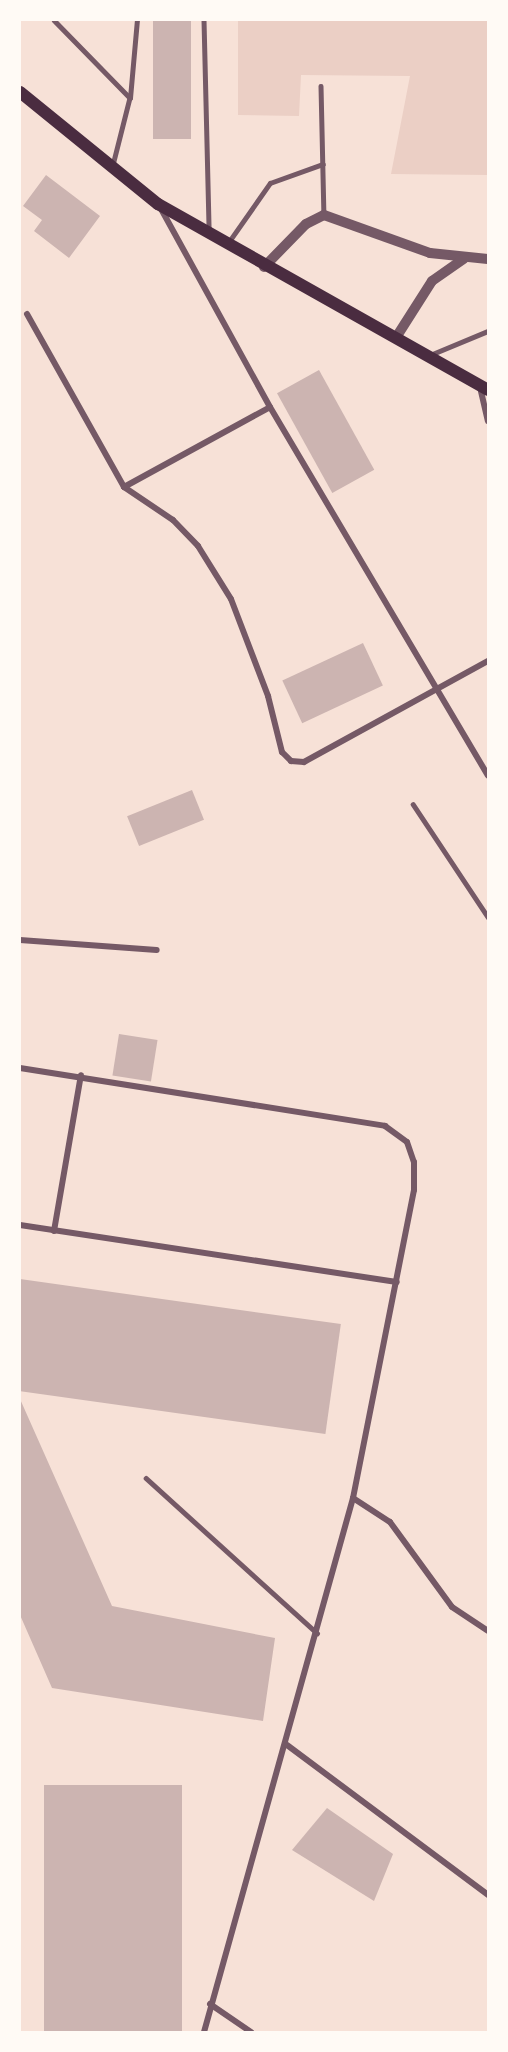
<!DOCTYPE html>
<html>
<head>
<meta charset="utf-8">
<style>
	body { margin:0 }
	#map { position:relative; width:508px; height:2052px; overflow:hidden; background:#f7e1d7; font-family:Helvetica,sans-serif }
	div>[style] { position:absolute }
	[style*='--x'] { left:calc(var(--x)*1px); top:calc(var(--y)*1px); width:calc(var(--w)*1px); rotate:calc(var(--a)*1deg) }
	.green>* { inset:0; background:#ebcfc5 }
	.building>* { inset:0; background:#ccb4b1; transform-origin:0 0 }
	.service>* { height:4.5px; margin:-2.25px; padding:0 2.25px; transform-origin:2.25px; border-radius:2.25px; background:#755966 }
	.minor>* { height:6px; margin:-3px; padding:0 3px; transform-origin:3px; border-radius:3px; background:#755966 }
	.tertiary>* { height:10px; margin:-5px; padding:0 5px; transform-origin:5px; border-radius:5px; background:#755966 }
	.secondary>* { height:12px; margin:-6px; padding:0 6px; transform-origin:6px; border-radius:6px; background:#4a2c40 }
	span { translate:-50% -50%; white-space:nowrap; text-align:center; line-height:1.15; -webkit-text-stroke:4.5px #fffaf5; paint-order:stroke }
	.frame { position:absolute; inset:0; border:21px solid #fffaf5; pointer-events:none }
</style>
</head>
<body>
<div id="map">
	<div class="green">
		<div style="clip-path:polygon(238px 20px,488px 20px,488px 175px,391px 174px,410px 76px,301px 75px,299px 116px,238px 115px)"></div>
	</div>
	<div class="building">
		<div style="left:153px;top:20px;width:38px;height:119px"></div>
		<div style="clip-path:polygon(46px 175px,100px 216px,69px 258px,34px 231px,42px 220px,23px 206px)"></div>
		<div style="left:319px;top:370px;width:114px;height:48px;rotate:61deg"></div>
		<div style="left:363px;top:643px;width:47px;height:89px;rotate:65deg"></div>
		<div style="left:192px;top:790px;width:32px;height:70px;rotate:68deg"></div>
		<div style="left:119px;top:1034px;width:39px;height:42px;rotate:9deg"></div>
		<div style="left:20px;top:1279px;width:324px;height:111px;rotate:8deg"></div>
		<div style="clip-path:polygon(20px 1399px,112px 1606px,275px 1638px,263px 1721px,52px 1688px,20px 1615px)"></div>
		<div style="left:44px;top:1785px;width:138px;height:247px"></div>
		<div style="clip-path:polygon(327px 1808px,393px 1854px,374px 1901px,292px 1850px)"></div>
	</div>
	<div class="service">
		<div style="--x:54;--y:20;--w:109;--a:45.7"></div>
		<div style="--x:130;--y:98;--w:69;--a:104.2"></div>
		<div style="--x:204;--y:20;--w:211;--a:88.6"></div>
		<div style="--x:321;--y:86;--w:129;--a:88.7"></div>
		<div style="--x:130;--y:98;--w:78;--a:-84.9"></div>
		<div style="--x:228;--y:243;--w:73;--a:-55"></div>
		<div style="--x:270;--y:183;--w:56;--a:-19.7"></div>
		<div style="--x:430;--y:355;--w:63;--a:-22.5"></div>
		<div style="--x:413;--y:804;--w:136;--a:56.4"></div>
		<div style="--x:146;--y:1478;--w:231;--a:42.2"></div>
	</div>
	<div class="minor">
		<div style="--x:160;--y:207;--w:228;--a:61.2"></div>
		<div style="--x:270;--y:407;--w:428;--a:59.4"></div>
		<div style="--x:27;--y:314;--w:198;--a:60.7"></div>
		<div style="--x:124;--y:487;--w:59;--a:34"></div>
		<div style="--x:173;--y:520;--w:36;--a:46"></div>
		<div style="--x:198;--y:546;--w:62;--a:58.1"></div>
		<div style="--x:231;--y:599;--w:104;--a:69.1"></div>
		<div style="--x:268;--y:696;--w:58;--a:76"></div>
		<div style="--x:282;--y:752;--w:13;--a:45"></div>
		<div style="--x:291;--y:761;--w:13;--a:4"></div>
		<div style="--x:304;--y:762;--w:210;--a:-28.8"></div>
		<div style="--x:480;--y:387;--w:35;--a:77"></div>
		<div style="--x:124;--y:487;--w:166;--a:-28.7"></div>
		<div style="--x:20;--y:940;--w:137;--a:4.2"></div>
		<div style="--x:20;--y:1068;--w:370;--a:9"></div>
		<div style="--x:385;--y:1126;--w:27;--a:36"></div>
		<div style="--x:407;--y:1142;--w:21;--a:71"></div>
		<div style="--x:414;--y:1162;--w:28;--a:90"></div>
		<div style="--x:414;--y:1190;--w:314;--a:101.2"></div>
		<div style="--x:353;--y:1498;--w:554;--a:105.59"></div>
		<div style="--x:20;--y:1225;--w:381;--a:8.6"></div>
		<div style="--x:54;--y:1231;--w:158;--a:-80.2"></div>
		<div style="--x:353;--y:1498;--w:44;--a:33"></div>
		<div style="--x:390;--y:1522;--w:105;--a:53.9"></div>
		<div style="--x:452;--y:1607;--w:43;--a:33.7"></div>
		<div style="--x:287;--y:1745;--w:251;--a:36.7"></div>
		<div style="--x:210;--y:2004;--w:50;--a:34.3"></div>
	</div>
	<div class="tertiary">
		<div style="--x:264;--y:267;--w:60;--a:-45.7"></div>
		<div style="--x:306;--y:224;--w:20;--a:-27"></div>
		<div style="--x:324;--y:215;--w:113;--a:19.7"></div>
		<div style="--x:430;--y:253;--w:58;--a:5.9"></div>
		<div style="--x:397;--y:336;--w:65;--a:-57.5"></div>
		<div style="--x:432;--y:281;--w:39;--a:-35"></div>
	</div>
	<div class="secondary">
		<div style="--x:20;--y:92;--w:178;--a:39.1"></div>
		<div style="--x:158;--y:204;--w:379;--a:29.4"></div>
	</div>
	<div class="frame"></div>
</div>
</body>
</html>
